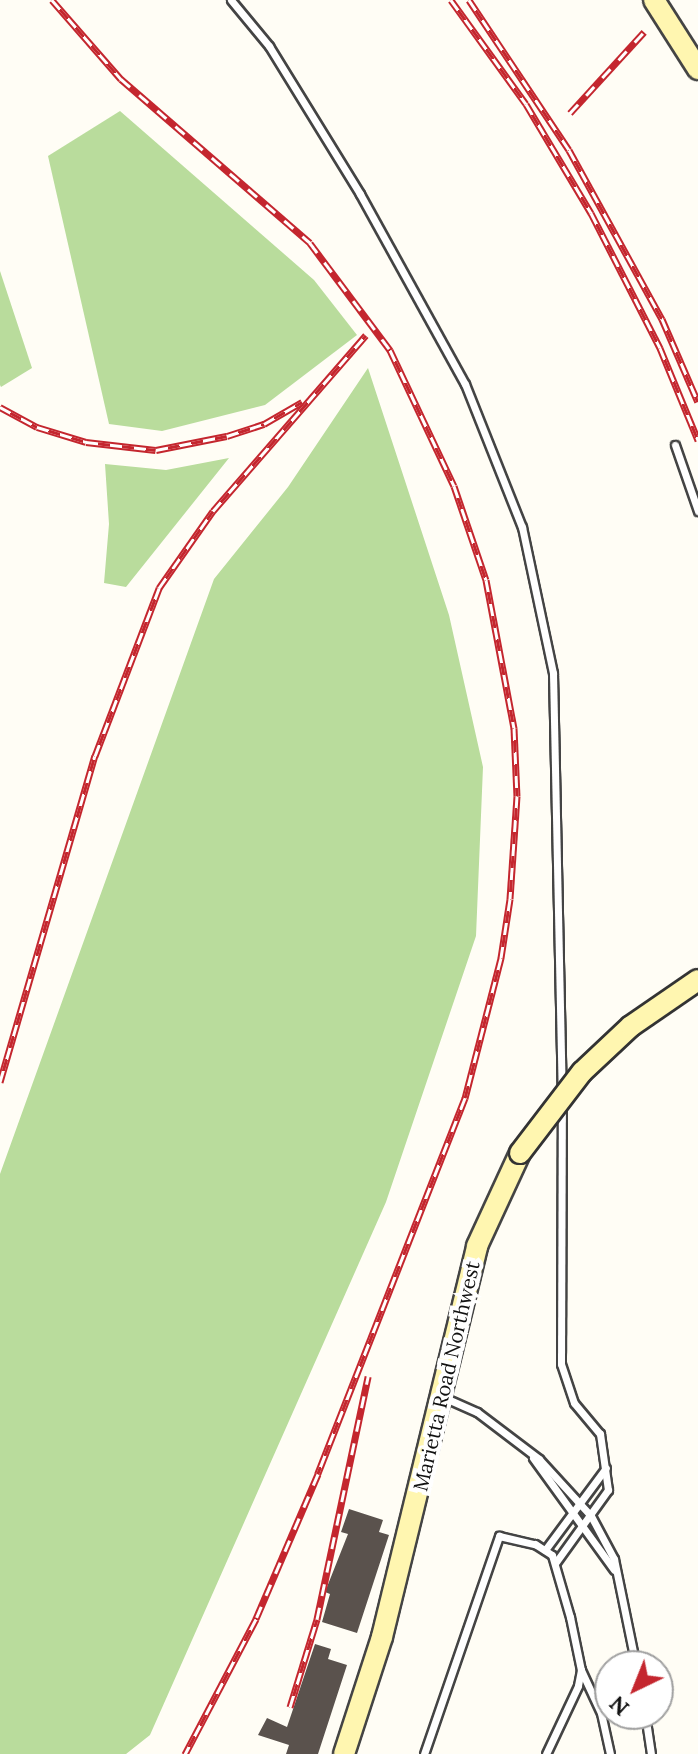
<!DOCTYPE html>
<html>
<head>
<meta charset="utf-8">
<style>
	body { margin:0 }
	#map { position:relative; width:698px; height:1754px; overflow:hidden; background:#fffdf5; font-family:Lora,serif }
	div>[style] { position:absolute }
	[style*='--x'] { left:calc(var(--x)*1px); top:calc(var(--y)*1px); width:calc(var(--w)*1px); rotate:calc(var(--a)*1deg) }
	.forest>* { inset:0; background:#b9dc9c }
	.building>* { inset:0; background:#5a524d }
	.roads { filter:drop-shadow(2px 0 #444) drop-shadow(-2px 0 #444) drop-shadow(0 2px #444) drop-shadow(0 -2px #444) }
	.lane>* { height:7px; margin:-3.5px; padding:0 3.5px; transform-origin:3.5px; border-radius:3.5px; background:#fff }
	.secondary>* { height:20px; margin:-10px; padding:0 10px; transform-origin:10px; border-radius:10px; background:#fff6b0 }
	.rail>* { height:7px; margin-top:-3.5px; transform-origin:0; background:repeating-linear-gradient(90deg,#fff 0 12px,#c4262e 0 24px); box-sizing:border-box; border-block:2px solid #c4262e }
	.bridges { filter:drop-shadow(2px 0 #333) drop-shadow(-2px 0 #333) drop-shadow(0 2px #333) drop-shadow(0 -2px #333) }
	.secondary-bridge>* { height:20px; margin:-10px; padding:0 10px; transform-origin:10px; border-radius:10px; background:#fff6b0 }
	span { translate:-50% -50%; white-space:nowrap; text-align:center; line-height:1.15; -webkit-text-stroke:8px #fff; paint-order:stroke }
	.street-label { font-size:20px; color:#111 }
	.north { position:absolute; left:594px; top:1650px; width:80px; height:80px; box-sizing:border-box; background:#fff; border:2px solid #a0a0a0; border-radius:50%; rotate:223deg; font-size:22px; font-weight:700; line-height:32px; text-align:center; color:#111 }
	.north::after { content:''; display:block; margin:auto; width:28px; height:36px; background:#c4262e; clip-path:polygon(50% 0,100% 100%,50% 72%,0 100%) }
</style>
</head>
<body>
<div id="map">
	<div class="forest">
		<div style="clip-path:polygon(120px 111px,314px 280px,357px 335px,265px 405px,162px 431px,109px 424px,48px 156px)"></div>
		<div style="clip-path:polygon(0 271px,32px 368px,1px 387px,0 385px)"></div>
		<div style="clip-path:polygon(368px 368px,449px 615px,483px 767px,476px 936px,386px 1202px,150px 1735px,126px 1754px,0 1754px,0 1174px,214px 579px,288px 487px)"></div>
		<div style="clip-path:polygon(229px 458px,126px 587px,104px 583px,109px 524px,105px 464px,166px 470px)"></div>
	</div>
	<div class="building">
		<div style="clip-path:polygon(349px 1509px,383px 1520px,379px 1532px,389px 1535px,357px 1633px,322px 1622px,330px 1594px,325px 1592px,348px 1534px,341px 1532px)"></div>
		<div style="clip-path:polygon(315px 1644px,331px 1649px,328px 1659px,347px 1665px,318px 1754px,286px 1754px,289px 1745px,258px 1735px,267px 1718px,287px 1727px)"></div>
	</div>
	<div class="roads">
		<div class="lane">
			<div style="--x:231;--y:0;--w:60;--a:50.4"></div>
			<div style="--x:269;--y:46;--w:174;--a:58.4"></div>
			<div style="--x:360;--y:194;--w:217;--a:61.1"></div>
			<div style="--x:465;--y:384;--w:154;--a:68.3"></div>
			<div style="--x:522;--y:527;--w:149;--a:78"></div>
			<div style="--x:553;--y:673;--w:416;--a:88.8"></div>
			<div style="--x:675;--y:445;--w:70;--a:70.8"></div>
			<div style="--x:443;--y:1397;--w:37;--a:24"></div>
			<div style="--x:477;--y:1412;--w:78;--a:37.2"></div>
			<div style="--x:539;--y:1459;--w:77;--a:47.6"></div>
			<div style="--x:591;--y:1516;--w:49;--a:61.9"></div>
			<div style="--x:614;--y:1559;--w:109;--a:78.4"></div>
			<div style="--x:533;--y:1458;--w:138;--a:54.1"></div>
			<div style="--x:545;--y:1550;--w:102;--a:-53.4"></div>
			<div style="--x:556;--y:1562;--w:89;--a:-54.2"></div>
			<div style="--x:608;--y:1490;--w:57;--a:-98.1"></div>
			<div style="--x:600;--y:1434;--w:40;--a:-130"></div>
			<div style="--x:574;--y:1403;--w:41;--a:-108.4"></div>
			<div style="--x:561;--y:1364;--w:259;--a:-89.8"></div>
			<div style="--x:581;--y:1670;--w:47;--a:65.1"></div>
			<div style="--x:601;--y:1713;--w:42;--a:77.6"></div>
			<div style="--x:645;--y:1714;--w:40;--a:81.5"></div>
			<div style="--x:424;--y:1754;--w:231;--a:-71"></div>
			<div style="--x:499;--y:1536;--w:37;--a:13"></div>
			<div style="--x:535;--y:1544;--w:20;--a:33"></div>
			<div style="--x:552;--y:1555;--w:65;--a:73.8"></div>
			<div style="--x:570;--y:1617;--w:54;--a:78.3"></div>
			<div style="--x:581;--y:1670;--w:16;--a:101"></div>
			<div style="--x:578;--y:1686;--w:75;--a:115.2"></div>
		</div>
		<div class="secondary">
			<div style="--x:654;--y:0;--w:82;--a:57.5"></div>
			<div style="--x:344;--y:1754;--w:123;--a:-72"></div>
			<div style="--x:382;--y:1637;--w:402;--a:-76.3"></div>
			<div style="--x:477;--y:1246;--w:102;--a:-65.2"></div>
		</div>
	</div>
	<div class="rail">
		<div style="--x:52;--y:0;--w:105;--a:48.9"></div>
		<div style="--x:121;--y:79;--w:250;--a:40.9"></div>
		<div style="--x:310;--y:243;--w:134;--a:53.2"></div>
		<div style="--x:390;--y:350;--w:150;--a:64.8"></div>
		<div style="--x:454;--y:486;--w:99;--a:71.2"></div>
		<div style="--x:486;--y:580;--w:151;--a:79.3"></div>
		<div style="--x:514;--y:728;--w:68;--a:87.5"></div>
		<div style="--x:517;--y:796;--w:103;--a:93.9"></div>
		<div style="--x:510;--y:899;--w:60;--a:98.7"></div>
		<div style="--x:501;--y:958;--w:145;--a:104.4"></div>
		<div style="--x:465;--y:1098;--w:404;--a:111.4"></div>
		<div style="--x:318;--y:1474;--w:158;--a:113.2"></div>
		<div style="--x:256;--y:1619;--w:153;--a:117.7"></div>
		<div style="--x:451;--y:0;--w:128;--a:54.2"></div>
		<div style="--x:526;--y:104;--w:127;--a:59.2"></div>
		<div style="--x:591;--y:213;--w:152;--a:62.9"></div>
		<div style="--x:660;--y:348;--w:100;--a:67.6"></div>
		<div style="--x:469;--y:0;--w:180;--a:56.3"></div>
		<div style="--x:569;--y:150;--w:193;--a:61.2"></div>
		<div style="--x:662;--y:319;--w:90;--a:66.6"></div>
		<div style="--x:570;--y:113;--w:110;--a:-47.6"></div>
		<div style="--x:0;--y:407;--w:42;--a:28.4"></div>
		<div style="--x:37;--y:427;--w:51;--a:17"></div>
		<div style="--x:86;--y:442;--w:70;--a:6.5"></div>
		<div style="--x:156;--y:450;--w:72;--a:-11.2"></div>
		<div style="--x:227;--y:436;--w:39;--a:-18"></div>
		<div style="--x:264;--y:424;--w:44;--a:-30.1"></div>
		<div style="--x:0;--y:1082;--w:340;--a:-73.8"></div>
		<div style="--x:95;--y:756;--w:180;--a:-69.1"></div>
		<div style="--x:159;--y:588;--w:94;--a:-55"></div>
		<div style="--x:213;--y:511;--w:233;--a:-49"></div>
		<div style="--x:290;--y:1707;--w:92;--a:-72.9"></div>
		<div style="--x:317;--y:1619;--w:248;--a:-78.1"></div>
	</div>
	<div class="bridges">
		<div class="secondary-bridge">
			<div style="--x:520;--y:1153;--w:102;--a:-52.6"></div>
			<div style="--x:582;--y:1072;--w:67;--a:-43.2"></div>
			<div style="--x:631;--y:1026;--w:81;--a:-34.5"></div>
		</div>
	</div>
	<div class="street-label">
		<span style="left:446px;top:1376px;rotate:-77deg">Marietta Road Northwest</span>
	</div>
	<div class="north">N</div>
</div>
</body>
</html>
